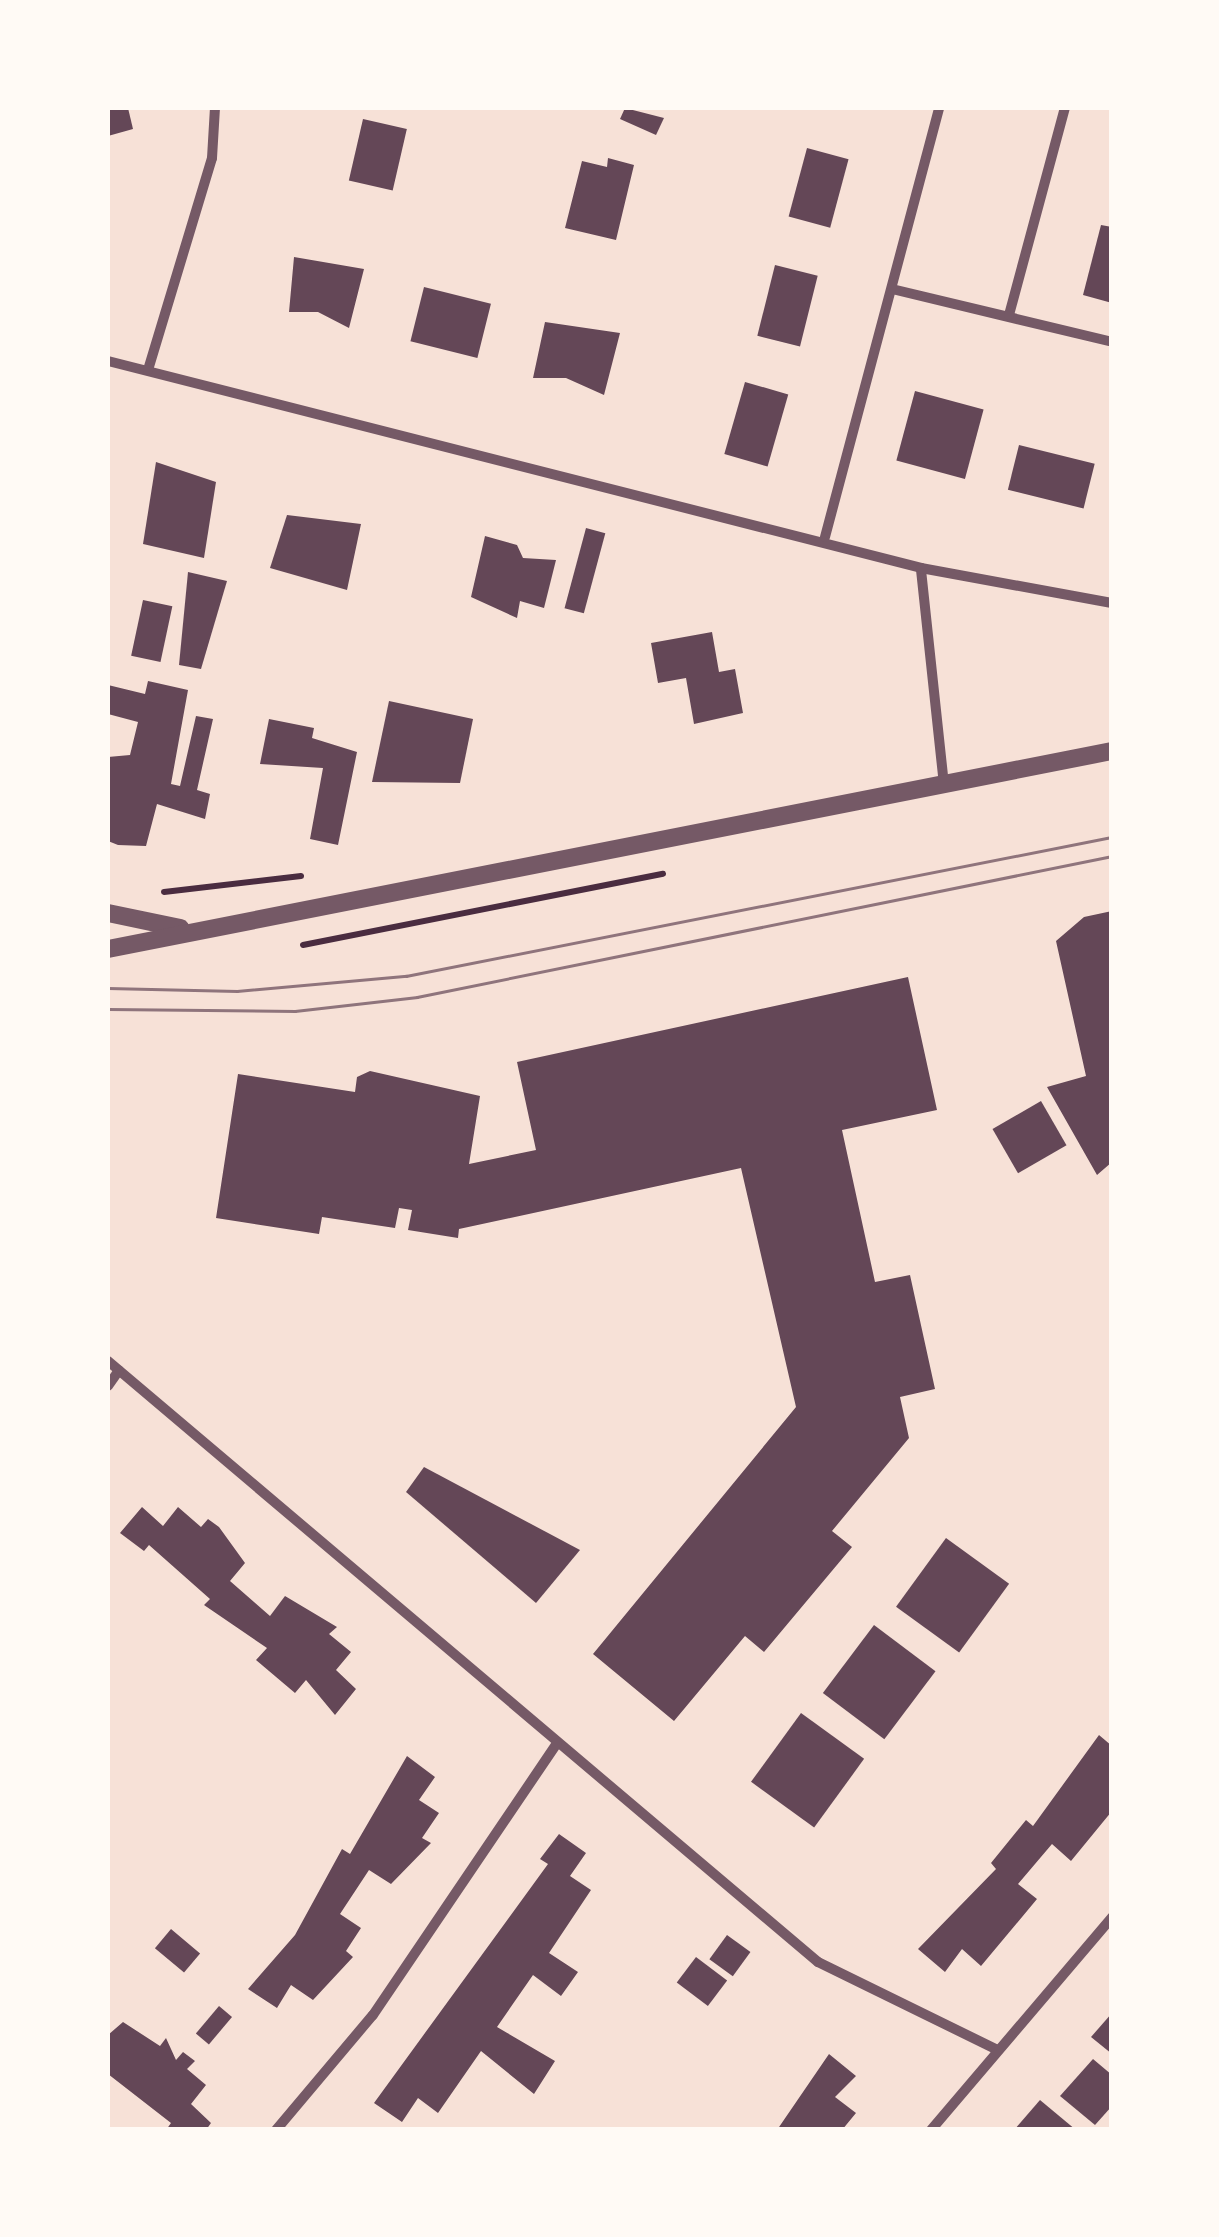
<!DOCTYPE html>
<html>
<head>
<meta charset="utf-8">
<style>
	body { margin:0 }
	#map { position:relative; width:1219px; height:2237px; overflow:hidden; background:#f7e1d7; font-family:Georgia,serif }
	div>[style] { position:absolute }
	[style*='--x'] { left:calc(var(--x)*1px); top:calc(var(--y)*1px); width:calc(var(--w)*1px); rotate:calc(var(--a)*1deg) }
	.building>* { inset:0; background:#644757; transform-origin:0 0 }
	.path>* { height:6px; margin:-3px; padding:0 3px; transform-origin:3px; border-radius:3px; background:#4a2c40 }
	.minor>* { height:10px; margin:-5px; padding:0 5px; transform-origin:5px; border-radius:5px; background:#755966 }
	.tertiary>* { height:18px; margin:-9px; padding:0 9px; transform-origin:9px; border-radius:9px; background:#755966 }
	.tram>* { height:2.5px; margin:-1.25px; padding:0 1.25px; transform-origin:1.25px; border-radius:1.25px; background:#8f747c }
	span { translate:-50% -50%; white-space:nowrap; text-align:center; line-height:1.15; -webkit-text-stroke:9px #fffaf5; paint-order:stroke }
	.frame { position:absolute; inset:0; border:110px solid #fffaf5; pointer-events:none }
</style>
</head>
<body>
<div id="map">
	<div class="building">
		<div style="clip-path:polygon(108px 108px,128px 108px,133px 129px,108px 136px)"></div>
		<div style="clip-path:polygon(625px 108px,664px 118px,656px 135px,620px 119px)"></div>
		<div style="left:363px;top:119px;width:45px;height:63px;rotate:13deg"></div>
		<div style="left:807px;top:148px;width:43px;height:71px;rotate:15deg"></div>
		<div style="clip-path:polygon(608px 158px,634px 165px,616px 240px,565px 228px,582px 161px,607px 167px)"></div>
		<div style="clip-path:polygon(1101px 225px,1112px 227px,1112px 303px,1083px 295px)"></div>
		<div style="clip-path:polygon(294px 257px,364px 269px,349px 328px,318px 312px,289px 312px)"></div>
		<div style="left:775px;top:265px;width:44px;height:73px;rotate:14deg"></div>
		<div style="left:424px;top:287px;width:69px;height:56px;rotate:14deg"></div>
		<div style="clip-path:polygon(545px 322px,620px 333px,604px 395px,566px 378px,533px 378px)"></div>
		<div style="left:745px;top:382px;width:45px;height:75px;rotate:16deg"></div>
		<div style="left:915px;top:391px;width:71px;height:72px;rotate:15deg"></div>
		<div style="left:1019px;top:445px;width:78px;height:46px;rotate:14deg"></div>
		<div style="clip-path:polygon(156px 462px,216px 482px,204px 558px,143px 544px)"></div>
		<div style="clip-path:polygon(287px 515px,361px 524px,347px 590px,270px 568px)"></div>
		<div style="left:586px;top:528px;width:20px;height:83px;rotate:15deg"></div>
		<div style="clip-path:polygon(485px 536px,517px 545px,523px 558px,556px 560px,544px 608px,520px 601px,517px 618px,471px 597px)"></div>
		<div style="clip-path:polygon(188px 572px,227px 581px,201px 669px,179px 665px)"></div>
		<div style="left:143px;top:600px;width:30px;height:57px;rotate:12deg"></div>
		<div style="clip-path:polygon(712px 632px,719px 672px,735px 669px,743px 713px,694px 724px,686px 678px,658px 683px,651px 643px)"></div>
		<div style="clip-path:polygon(148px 681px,188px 690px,171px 784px,180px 786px,196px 716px,213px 719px,197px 790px,210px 794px,205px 819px,157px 804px,146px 846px,118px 845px,108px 841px,108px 757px,130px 755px,138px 722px,108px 714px,108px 685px,145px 694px)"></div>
		<div style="clip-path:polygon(389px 701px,473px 719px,460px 783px,372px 782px)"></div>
		<div style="clip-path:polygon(269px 719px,314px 728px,312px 738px,357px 752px,338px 845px,310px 839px,323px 768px,260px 764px)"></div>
		<div style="clip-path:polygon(1112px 911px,1112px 1162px,1097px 1175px,1047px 1087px,1086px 1076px,1056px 941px,1084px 917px)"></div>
		<div style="clip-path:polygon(908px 977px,937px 1110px,842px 1130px,875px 1282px,910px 1275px,935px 1389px,900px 1397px,909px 1438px,832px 1531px,852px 1547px,764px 1652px,745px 1636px,674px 1721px,593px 1654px,796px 1407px,741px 1168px,459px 1229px,458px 1238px,408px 1230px,412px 1210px,399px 1208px,395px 1228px,322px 1217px,319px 1234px,216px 1218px,238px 1074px,355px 1092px,357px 1077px,370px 1071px,480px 1096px,469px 1164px,536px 1150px,517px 1062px)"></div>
		<div style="left:1041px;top:1101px;width:51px;height:56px;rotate:60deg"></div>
		<div style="clip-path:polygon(424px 1467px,580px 1550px,536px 1603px,406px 1492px)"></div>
		<div style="clip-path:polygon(142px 1507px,163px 1526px,178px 1507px,201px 1527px,208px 1519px,219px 1527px,245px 1563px,230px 1581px,270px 1616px,285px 1596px,337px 1627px,329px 1634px,351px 1652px,336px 1670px,356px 1689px,335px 1715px,306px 1680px,295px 1693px,256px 1660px,267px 1648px,204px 1605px,210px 1599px,149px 1545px,144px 1551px,120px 1533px)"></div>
		<div style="left:946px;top:1538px;width:78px;height:85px;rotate:36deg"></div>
		<div style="left:874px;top:1625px;width:77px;height:85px;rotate:37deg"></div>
		<div style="left:801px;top:1713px;width:78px;height:85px;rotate:36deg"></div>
		<div style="clip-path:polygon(1099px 1735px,1112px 1746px,1112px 1811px,1071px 1861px,1052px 1844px,1018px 1884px,1037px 1899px,981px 1966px,962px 1949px,945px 1972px,918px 1949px,996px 1869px,991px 1863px,1026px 1820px,1033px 1826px)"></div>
		<div style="clip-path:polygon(407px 1756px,435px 1777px,419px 1800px,439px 1813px,422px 1838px,431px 1843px,391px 1884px,369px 1870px,340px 1914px,361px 1928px,346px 1951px,353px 1957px,313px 2000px,291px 1985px,277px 2008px,248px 1989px,295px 1935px,342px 1849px,350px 1854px)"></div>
		<div style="clip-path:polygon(559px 1834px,586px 1853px,570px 1876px,591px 1890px,549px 1953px,578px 1972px,561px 1996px,533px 1975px,497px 2027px,555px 2061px,534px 2094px,481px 2051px,438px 2113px,418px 2098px,402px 2122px,374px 2103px,548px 1864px,540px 1859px)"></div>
		<div style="left:171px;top:1929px;width:38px;height:25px;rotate:40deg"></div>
		<div style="left:727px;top:1935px;width:29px;height:30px;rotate:36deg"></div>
		<div style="left:696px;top:1957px;width:39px;height:32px;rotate:37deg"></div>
		<div style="left:219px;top:2006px;width:17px;height:36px;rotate:40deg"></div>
		<div style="clip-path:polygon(1112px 2013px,1112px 2054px,1091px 2037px)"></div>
		<div style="clip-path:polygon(123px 2022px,160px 2046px,166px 2038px,176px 2060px,183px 2052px,195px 2061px,187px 2069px,206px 2085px,191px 2104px,211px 2123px,206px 2130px,166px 2130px,171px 2123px,108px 2074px,108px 2035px)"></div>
		<div style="clip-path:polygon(829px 2054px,856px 2076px,835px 2097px,856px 2113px,842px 2130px,777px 2130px)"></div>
		<div style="clip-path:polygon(1093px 2059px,1112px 2075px,1112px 2106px,1095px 2125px,1060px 2096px)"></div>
		<div style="clip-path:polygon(1040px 2100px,1076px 2130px,1014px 2130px)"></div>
	</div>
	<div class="path">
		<div style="--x:164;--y:892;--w:138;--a:-6.7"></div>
		<div style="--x:303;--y:945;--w:367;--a:-11.2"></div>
	</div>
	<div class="minor">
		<div style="--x:892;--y:289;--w:226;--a:13.5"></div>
		<div style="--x:1009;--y:315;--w:214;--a:-74.9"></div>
		<div style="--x:108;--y:361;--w:839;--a:14.28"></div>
		<div style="--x:148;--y:370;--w:221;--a:-73.2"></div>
		<div style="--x:212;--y:158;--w:50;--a:-86.6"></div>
		<div style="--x:825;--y:537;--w:444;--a:-75.1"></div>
		<div style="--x:944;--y:785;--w:218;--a:-96.1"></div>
		<div style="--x:921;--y:568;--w:194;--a:10.4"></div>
		<div style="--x:108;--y:1361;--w:930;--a:40.25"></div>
		<div style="--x:818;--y:1962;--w:200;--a:26.1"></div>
		<div style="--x:108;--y:1386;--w:19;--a:-55"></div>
		<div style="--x:276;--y:2130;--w:150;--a:-49.9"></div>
		<div style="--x:373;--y:2015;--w:328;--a:-55.9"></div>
		<div style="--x:931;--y:2130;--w:280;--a:-49.6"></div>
	</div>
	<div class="tertiary">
		<div style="--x:108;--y:913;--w:74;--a:11.8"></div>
		<div style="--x:108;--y:949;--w:1023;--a:-11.16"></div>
	</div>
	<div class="tram">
		<div style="--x:108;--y:988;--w:129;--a:1.3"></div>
		<div style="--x:237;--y:991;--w:170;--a:-5.1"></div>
		<div style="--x:406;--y:976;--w:720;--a:-11.14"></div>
		<div style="--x:108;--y:1009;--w:187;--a:0.6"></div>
		<div style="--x:295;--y:1011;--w:123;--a:-6.5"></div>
		<div style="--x:417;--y:997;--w:709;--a:-11.47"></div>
	</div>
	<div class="frame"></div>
</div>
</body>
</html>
